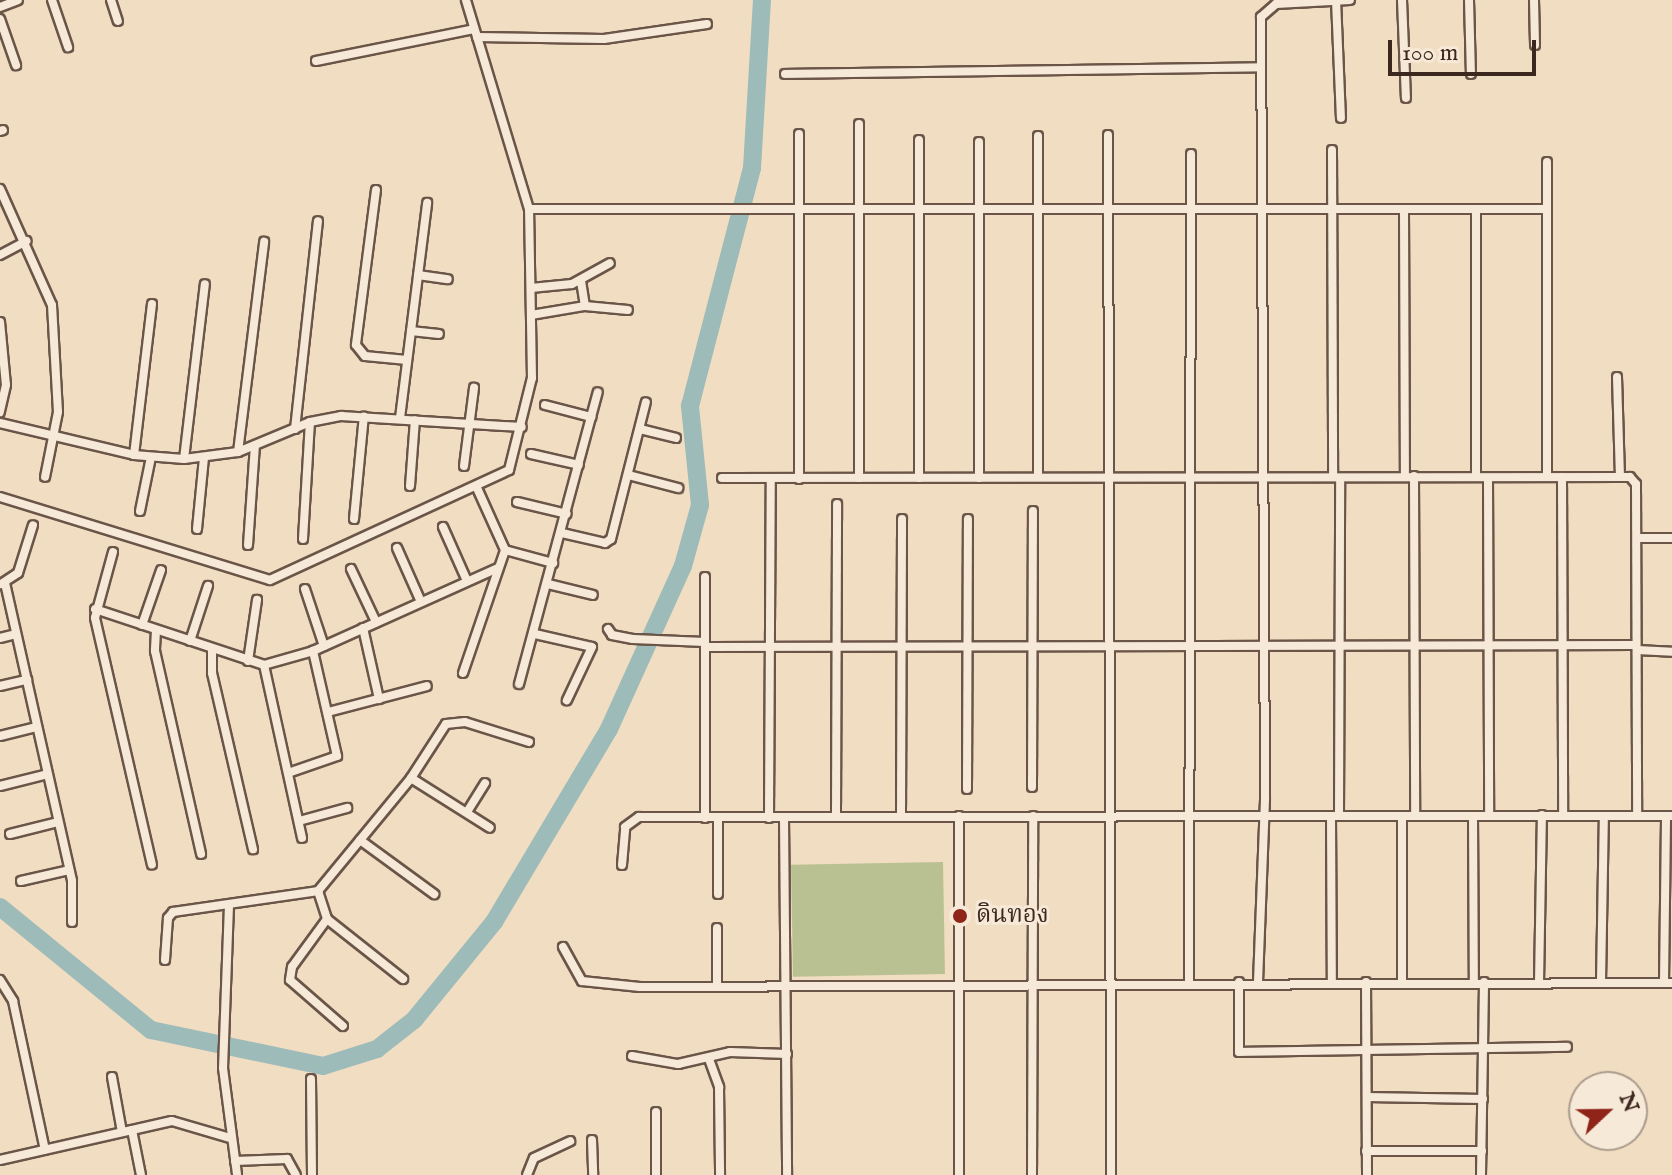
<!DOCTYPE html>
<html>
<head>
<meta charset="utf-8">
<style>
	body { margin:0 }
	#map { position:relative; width:1672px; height:1175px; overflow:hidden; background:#f1ddc1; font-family:"IM FELL English","Noto Serif Thai",serif }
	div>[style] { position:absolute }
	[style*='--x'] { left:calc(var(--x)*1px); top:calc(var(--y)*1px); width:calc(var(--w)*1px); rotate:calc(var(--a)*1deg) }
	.green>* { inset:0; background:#b9c193; transform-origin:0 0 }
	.river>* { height:18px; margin:-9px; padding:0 9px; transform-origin:9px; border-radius:9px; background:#9cbbb9 }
	.roads { filter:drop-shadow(2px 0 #6a5548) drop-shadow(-2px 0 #6a5548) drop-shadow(0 2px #6a5548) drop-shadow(0 -2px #6a5548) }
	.street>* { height:8px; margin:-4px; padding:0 4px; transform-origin:4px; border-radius:4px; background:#f6e9d7 }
	.dots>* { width:22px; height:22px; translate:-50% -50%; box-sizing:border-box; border:4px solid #f6e9d7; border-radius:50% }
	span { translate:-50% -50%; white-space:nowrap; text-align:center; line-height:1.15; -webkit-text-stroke:6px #f6e9d7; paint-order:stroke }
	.poi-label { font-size:24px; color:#3d281f }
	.left { translate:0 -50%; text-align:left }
	.north { position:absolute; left:1568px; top:1071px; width:80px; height:80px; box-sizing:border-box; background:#f6e9d7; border:2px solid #ac9c8d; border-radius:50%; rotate:68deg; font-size:22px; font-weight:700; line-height:32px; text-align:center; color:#3d281f }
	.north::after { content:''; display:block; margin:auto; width:28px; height:36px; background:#8f2418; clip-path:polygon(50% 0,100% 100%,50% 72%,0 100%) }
	.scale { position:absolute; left:1388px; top:40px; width:148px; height:36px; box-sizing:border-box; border:4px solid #3d281f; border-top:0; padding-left:10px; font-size:24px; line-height:28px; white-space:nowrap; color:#3d281f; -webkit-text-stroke:6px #f6e9d7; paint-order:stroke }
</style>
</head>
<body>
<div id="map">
	<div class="green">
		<div style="left:943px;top:862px;width:112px;height:152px;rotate:89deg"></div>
	</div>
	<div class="river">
		<div style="--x:0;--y:907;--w:195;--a:39.2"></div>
		<div style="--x:151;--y:1030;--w:176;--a:11.8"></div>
		<div style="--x:323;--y:1066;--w:57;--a:-17.5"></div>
		<div style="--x:377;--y:1049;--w:47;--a:-38.1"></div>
		<div style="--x:414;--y:1020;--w:127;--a:-50.8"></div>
		<div style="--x:494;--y:922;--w:225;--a:-59.2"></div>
		<div style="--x:609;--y:729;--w:179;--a:-65.6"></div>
		<div style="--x:683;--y:566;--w:63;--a:-74.4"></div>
		<div style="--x:700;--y:505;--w:100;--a:-95.8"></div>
		<div style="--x:690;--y:406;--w:246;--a:-75.4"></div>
		<div style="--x:752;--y:168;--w:168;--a:-86.6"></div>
	</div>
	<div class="roads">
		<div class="street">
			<div style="--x:52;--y:0;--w:50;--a:71.2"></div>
			<div style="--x:111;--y:0;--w:22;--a:72"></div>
			<div style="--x:1336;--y:0;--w:118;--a:87.6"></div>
			<div style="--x:1402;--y:0;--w:98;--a:87.7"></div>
			<div style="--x:1469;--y:0;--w:74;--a:88.5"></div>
			<div style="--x:1534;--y:0;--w:45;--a:88.7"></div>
			<div style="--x:0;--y:7;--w:19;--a:-21"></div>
			<div style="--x:0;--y:19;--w:49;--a:70.8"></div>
			<div style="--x:477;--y:37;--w:127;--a:0.9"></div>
			<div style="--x:604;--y:39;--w:104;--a:-8.3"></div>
			<div style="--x:316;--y:61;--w:161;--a:-11.4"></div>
			<div style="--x:785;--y:74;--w:476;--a:-0.8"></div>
			<div style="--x:0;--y:131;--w:3;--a:-18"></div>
			<div style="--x:1108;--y:135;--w:1040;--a:89.83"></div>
			<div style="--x:1038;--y:136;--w:341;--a:90"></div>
			<div style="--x:979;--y:142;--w:336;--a:90"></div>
			<div style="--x:1332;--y:150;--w:327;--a:89.8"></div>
			<div style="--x:1547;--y:162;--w:315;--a:90"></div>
			<div style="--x:0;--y:189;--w:127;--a:65.9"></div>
			<div style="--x:52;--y:305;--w:107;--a:86.8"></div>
			<div style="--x:58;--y:412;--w:66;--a:101.3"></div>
			<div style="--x:376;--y:190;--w:156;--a:97.4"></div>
			<div style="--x:356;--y:345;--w:14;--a:51"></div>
			<div style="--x:365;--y:356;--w:42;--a:5.4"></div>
			<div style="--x:529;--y:209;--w:1017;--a:0"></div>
			<div style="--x:1476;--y:209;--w:268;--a:90"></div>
			<div style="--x:1404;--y:210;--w:266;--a:89.8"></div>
			<div style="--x:0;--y:255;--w:30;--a:-28"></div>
			<div style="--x:418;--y:275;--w:30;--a:8"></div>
			<div style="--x:581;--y:281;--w:25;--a:81"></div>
			<div style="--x:531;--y:288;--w:41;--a:-5.6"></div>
			<div style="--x:572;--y:284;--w:43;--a:-28.9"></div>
			<div style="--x:531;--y:315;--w:55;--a:-9.5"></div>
			<div style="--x:585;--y:306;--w:43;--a:5.3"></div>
			<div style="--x:0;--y:322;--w:63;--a:84.6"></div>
			<div style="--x:6;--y:385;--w:28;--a:103"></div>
			<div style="--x:411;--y:331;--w:28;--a:6"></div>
			<div style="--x:1617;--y:377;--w:99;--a:88.3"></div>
			<div style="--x:545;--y:405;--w:48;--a:14.6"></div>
			<div style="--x:400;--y:418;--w:217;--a:-82.8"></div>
			<div style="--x:0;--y:423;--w:138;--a:13.4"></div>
			<div style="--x:134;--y:455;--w:50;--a:4.6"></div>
			<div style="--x:184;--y:459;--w:54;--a:-7.4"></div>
			<div style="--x:238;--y:452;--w:78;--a:-22.6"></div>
			<div style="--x:310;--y:422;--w:32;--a:-11"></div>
			<div style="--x:341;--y:416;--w:181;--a:3.5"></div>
			<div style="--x:295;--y:429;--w:209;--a:-83.7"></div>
			<div style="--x:640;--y:429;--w:37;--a:14"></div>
			<div style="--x:238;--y:452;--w:212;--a:-82.9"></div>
			<div style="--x:531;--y:454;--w:49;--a:12.9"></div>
			<div style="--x:134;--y:455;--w:152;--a:-83.2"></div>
			<div style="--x:184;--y:459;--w:176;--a:-83.2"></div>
			<div style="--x:464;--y:466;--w:79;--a:-82.7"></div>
			<div style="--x:628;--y:475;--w:52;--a:14.6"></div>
			<div style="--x:1414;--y:476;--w:339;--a:89.8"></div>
			<div style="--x:1562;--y:477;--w:338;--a:89.8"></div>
			<div style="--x:722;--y:478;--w:908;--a:-0.06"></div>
			<div style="--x:1630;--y:477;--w:9;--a:49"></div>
			<div style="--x:1636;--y:484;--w:332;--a:89.8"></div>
			<div style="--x:859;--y:478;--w:354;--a:-90"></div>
			<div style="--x:919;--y:478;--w:338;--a:-90"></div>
			<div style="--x:1488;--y:478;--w:337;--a:89.8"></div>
			<div style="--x:799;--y:479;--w:345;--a:-90"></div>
			<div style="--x:410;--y:486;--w:66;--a:-85.7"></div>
			<div style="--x:477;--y:488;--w:68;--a:65.7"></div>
			<div style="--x:505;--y:550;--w:50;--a:15.2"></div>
			<div style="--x:0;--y:497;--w:282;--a:17.1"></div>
			<div style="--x:270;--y:580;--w:263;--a:-24.7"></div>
			<div style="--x:509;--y:470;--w:95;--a:-76"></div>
			<div style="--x:532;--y:378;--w:169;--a:-91"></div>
			<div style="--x:529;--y:209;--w:218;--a:-106.8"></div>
			<div style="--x:517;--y:502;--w:51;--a:13.5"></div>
			<div style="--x:140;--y:511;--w:55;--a:-78.5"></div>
			<div style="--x:354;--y:519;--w:103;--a:-84.5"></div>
			<div style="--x:443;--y:527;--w:59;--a:66"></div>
			<div style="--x:197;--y:529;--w:71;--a:-84.4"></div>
			<div style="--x:562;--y:533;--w:44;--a:13.1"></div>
			<div style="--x:605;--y:543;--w:7;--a:-34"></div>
			<div style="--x:611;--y:539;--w:141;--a:-75.7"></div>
			<div style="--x:1637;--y:538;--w:35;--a:0"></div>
			<div style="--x:303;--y:539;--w:117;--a:-86.6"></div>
			<div style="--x:248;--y:545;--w:99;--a:-86"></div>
			<div style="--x:397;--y:548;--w:59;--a:66"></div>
			<div style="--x:113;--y:552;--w:68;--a:105.3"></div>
			<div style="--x:95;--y:618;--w:253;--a:77"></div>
			<div style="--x:351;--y:569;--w:59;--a:64.7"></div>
			<div style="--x:705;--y:577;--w:241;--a:90"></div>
			<div style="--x:5;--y:583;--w:305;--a:77.3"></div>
			<div style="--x:72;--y:881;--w:41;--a:90"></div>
			<div style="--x:1;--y:584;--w:20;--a:-33"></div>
			<div style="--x:18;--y:573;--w:50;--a:-72.6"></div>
			<div style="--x:548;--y:584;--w:46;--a:13.7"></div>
			<div style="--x:305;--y:589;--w:60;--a:71.6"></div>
			<div style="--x:95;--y:609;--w:178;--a:18.3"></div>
			<div style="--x:264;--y:665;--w:51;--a:-15.9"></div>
			<div style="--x:313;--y:651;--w:203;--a:-24.2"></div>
			<div style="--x:142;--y:625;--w:58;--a:-70.9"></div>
			<div style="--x:363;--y:628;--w:73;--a:77.3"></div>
			<div style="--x:608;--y:629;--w:7;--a:56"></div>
			<div style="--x:612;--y:635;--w:21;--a:11"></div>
			<div style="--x:633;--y:639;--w:72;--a:2.4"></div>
			<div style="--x:156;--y:630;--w:21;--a:93"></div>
			<div style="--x:155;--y:651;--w:208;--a:77.2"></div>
			<div style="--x:535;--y:634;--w:58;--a:12.8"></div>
			<div style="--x:592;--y:647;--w:59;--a:115.3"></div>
			<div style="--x:0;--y:638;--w:16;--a:-14"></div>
			<div style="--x:190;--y:641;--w:58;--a:-71.9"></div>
			<div style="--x:705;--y:647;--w:931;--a:-0.12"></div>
			<div style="--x:212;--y:649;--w:24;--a:90"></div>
			<div style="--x:212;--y:673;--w:181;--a:76.9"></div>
			<div style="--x:1637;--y:650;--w:35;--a:3"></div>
			<div style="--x:248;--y:661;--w:62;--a:-81.6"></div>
			<div style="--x:264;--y:665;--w:177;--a:77.6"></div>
			<div style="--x:463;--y:673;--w:130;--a:-71.1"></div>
			<div style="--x:519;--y:684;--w:302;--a:-74.9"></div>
			<div style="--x:0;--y:686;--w:28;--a:-13"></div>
			<div style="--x:328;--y:712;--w:102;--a:-14.7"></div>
			<div style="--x:0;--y:736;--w:38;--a:-14"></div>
			<div style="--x:288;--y:773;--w:52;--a:-19.1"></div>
			<div style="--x:337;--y:756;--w:108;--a:-102.9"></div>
			<div style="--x:411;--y:778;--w:93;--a:32.3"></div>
			<div style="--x:0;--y:786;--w:49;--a:-14"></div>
			<div style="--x:1032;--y:787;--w:276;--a:-89.8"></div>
			<div style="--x:967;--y:789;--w:270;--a:-89.8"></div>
			<div style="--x:467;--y:812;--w:34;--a:-58"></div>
			<div style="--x:901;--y:815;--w:296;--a:-89.8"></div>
			<div style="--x:836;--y:816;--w:312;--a:-89.8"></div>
			<div style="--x:1339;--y:816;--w:338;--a:-89.8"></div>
			<div style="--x:1473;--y:816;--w:166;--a:89.7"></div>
			<div style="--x:1331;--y:817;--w:166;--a:89.7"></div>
			<div style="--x:769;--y:818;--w:339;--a:-89.7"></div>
			<div style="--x:784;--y:819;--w:356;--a:89.5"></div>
			<div style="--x:299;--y:821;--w:50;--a:-15.2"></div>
			<div style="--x:10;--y:834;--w:49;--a:-14"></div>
			<div style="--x:360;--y:840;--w:92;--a:36.1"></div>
			<div style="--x:622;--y:865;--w:38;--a:-85"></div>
			<div style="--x:625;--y:827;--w:17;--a:-36"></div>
			<div style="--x:639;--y:817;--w:1033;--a:-0.06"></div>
			<div style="--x:21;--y:881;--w:49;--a:-12.9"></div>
			<div style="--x:318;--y:891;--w:29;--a:72"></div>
			<div style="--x:327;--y:919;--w:97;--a:38.3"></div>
			<div style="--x:718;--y:894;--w:76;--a:-90"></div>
			<div style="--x:229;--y:905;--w:163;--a:92.1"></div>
			<div style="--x:223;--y:1068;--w:108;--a:82.5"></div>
			<div style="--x:327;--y:919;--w:59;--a:126.1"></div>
			<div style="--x:292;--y:967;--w:13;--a:99"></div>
			<div style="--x:290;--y:980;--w:70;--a:41"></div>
			<div style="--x:563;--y:947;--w:39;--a:61"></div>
			<div style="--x:582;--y:981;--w:58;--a:5.9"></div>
			<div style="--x:640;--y:987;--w:1032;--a:-0.22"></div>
			<div style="--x:165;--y:960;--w:42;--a:-85.9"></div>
			<div style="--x:168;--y:918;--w:8;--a:-50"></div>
			<div style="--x:173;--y:912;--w:147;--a:-8.2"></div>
			<div style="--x:318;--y:891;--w:146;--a:-50.5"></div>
			<div style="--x:411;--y:778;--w:64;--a:-57.1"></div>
			<div style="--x:446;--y:724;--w:19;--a:-6"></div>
			<div style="--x:465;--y:722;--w:67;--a:17.4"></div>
			<div style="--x:0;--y:980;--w:25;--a:58"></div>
			<div style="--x:13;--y:1001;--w:152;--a:77.9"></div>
			<div style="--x:1189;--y:981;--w:827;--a:-89.86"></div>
			<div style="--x:1239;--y:982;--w:70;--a:90"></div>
			<div style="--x:1239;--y:1052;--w:328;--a:-0.9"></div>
			<div style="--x:1258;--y:982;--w:184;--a:-87.8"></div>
			<div style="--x:1265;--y:798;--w:781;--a:-90.29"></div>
			<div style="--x:1261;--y:17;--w:20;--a:-41"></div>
			<div style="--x:1276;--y:4;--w:74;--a:-3.1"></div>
			<div style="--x:1366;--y:982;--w:193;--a:89.7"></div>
			<div style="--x:1402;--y:982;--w:166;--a:-90"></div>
			<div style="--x:1601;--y:982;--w:166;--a:-89"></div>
			<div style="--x:1539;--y:983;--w:168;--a:-89"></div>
			<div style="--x:1664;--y:983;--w:167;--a:-89.3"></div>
			<div style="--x:717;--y:986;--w:58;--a:-90"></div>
			<div style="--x:632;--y:1056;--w:47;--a:9.9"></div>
			<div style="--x:678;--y:1064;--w:53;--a:-13"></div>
			<div style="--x:730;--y:1052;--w:57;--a:2"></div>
			<div style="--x:709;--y:1059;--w:30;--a:70"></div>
			<div style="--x:719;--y:1087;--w:88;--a:89.3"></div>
			<div style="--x:112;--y:1077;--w:56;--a:79.7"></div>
			<div style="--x:311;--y:1079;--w:96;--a:89.4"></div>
			<div style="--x:1367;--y:1097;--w:116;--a:1"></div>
			<div style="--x:656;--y:1112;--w:63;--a:90"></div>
			<div style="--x:132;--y:1130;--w:46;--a:78.7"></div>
			<div style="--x:592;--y:1140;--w:35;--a:88"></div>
			<div style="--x:1366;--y:1151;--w:116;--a:0"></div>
			<div style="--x:0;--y:1160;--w:176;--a:-12.8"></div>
			<div style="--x:172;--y:1121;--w:60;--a:16.3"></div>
			<div style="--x:235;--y:1161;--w:52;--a:-2.2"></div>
			<div style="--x:287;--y:1159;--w:18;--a:61"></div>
			<div style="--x:527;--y:1175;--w:18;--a:-68"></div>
			<div style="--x:534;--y:1158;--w:40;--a:-25"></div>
			<div style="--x:959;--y:1175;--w:359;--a:-90"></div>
			<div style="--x:1032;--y:1175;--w:359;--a:-89.8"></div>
			<div style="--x:1481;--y:1175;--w:193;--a:-89.1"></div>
		</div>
	</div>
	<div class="dots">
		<div style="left:960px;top:916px;background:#8f2418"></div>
	</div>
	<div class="poi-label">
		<span class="left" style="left:976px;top:916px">ดินทอง</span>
	</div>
	<div class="north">N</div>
	<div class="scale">100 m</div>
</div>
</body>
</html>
